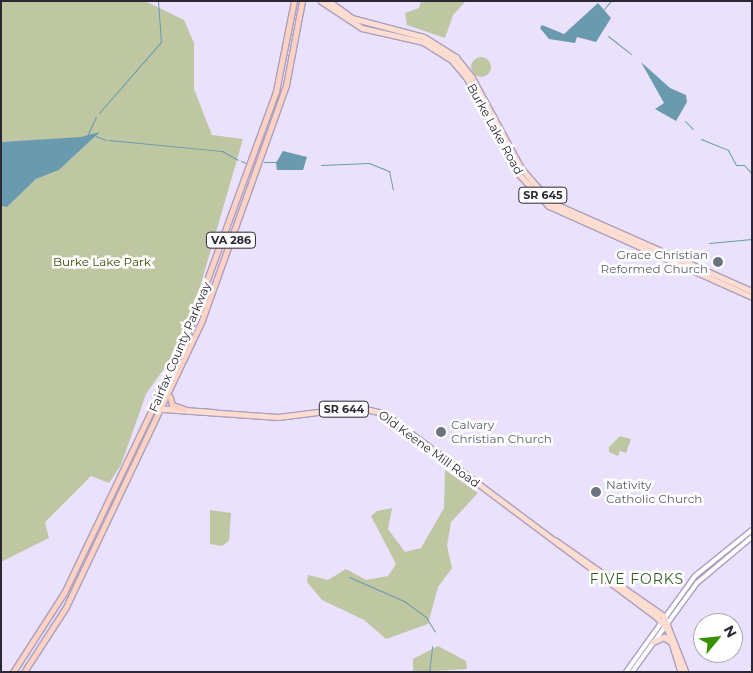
<!DOCTYPE html>
<html>
<head>
<meta charset="utf-8">
<style>
	body { margin:0 }
	#map { position:relative; width:753px; height:673px; overflow:hidden; background:#eae1fd; font-family:Montserrat,sans-serif }
	div>[style] { position:absolute }
	[style*='--x'] { left:calc(var(--x)*1px); top:calc(var(--y)*1px); width:calc(var(--w)*1px); rotate:calc(var(--a)*1deg) }
	.green>* { inset:0; background:#bec7a1 }
	.round { border-radius:50% }
	.water>* { inset:0; background:#6a9aad }
	.stream>* { height:1px; margin:-0.5px; padding:0 0.5px; transform-origin:0.5px; border-radius:0.5px; background:#6a9aad }
	.roads { filter:drop-shadow(1px 0 #aa9fc1) drop-shadow(-1px 0 #aa9fc1) drop-shadow(0 1px #aa9fc1) drop-shadow(0 -1px #aa9fc1) }
	.secondary>* { height:4px; margin:-2px; padding:0 2px; transform-origin:2px; border-radius:2px; background:#fff }
	.primary>* { height:4.5px; margin:-2.25px; padding:0 2.25px; transform-origin:2.25px; border-radius:2.25px; background:#feddd1 }
	.trunk>* { height:5px; margin:-2.5px; padding:0 2.5px; transform-origin:2.5px; border-radius:2.5px; background:#fed2c2 }
	.dots>* { width:14px; height:14px; translate:-50% -50%; box-sizing:border-box; border:2px solid #fff; border-radius:50% }
	span { translate:-50% -50%; white-space:nowrap; text-align:center; line-height:1.15; -webkit-text-stroke:5px #fff; paint-order:stroke }
	.shield-label span { padding:1px 4px; background:#fff; border:1px solid; border-radius:4px; -webkit-text-stroke-width:0 }
	.shield-label { font-size:11px; color:#2b2734; font-weight:700 }
	.street-label { font-size:12px; color:#2b2734 }
	.worship-label { font-size:12px; color:#5b616d }
	.right { translate:-100% -50%; text-align:right }
	.left { translate:0 -50%; text-align:left }
	.park-label { font-size:12px; color:#424c06 }
	.neighbourhood-label { font-size:14px; color:#325d22; letter-spacing:1px }
	.frame { position:absolute; inset:0; border:2px solid #2b2734; pointer-events:none }
	.north { position:absolute; left:693px; top:613px; width:50px; height:50px; box-sizing:border-box; background:#fff; border:1px solid #aaa9ae; border-radius:50%; rotate:62deg; font-size:14px; font-weight:700; line-height:20px; text-align:center; color:#2b2734 }
	.north::after { content:''; display:block; margin:auto; width:18px; height:22px; background:#369000; clip-path:polygon(50% 0,100% 100%,50% 72%,0 100%) }
</style>
</head>
<body>
<div id="map">
	<div class="green">
		<div style="clip-path:polygon(1px 1px,145px 1px,184px 20px,194px 43px,194px 89px,212px 135px,243px 139px,196px 301px,175px 353px,146px 394px,121px 465px,109px 483px,91px 476px,45px 522px,49px 538px,1px 562px,1px 206px,7px 207px,36px 179px,59px 170px,95px 137px,1px 142px)"></div>
		<div style="clip-path:polygon(421px 1px,466px 1px,453px 15px,445px 38px,407px 25px,405px 13px,419px 8px)"></div>
		<div class="round" style="left:471px;top:57px;width:20px;height:20px"></div>
		<div style="clip-path:polygon(620px 436px,631px 439px,626px 453px,620px 451px,618px 456px,609px 452px,609px 447px)"></div>
		<div style="clip-path:polygon(445px 470px,478px 493px,451px 522px,447px 546px,452px 568px,438px 587px,428px 624px,386px 639px,364px 620px,322px 600px,307px 582px,308px 575px,328px 580px,346px 569px,366px 580px,388px 576px,396px 564px,371px 516px,377px 511px,392px 508px,388px 529px,405px 552px,421px 548px,444px 508px)"></div>
		<div style="clip-path:polygon(210px 510px,231px 513px,229px 541px,222px 546px,210px 544px)"></div>
		<div style="clip-path:polygon(438px 646px,466px 661px,467px 669px,413px 672px,413px 659px)"></div>
	</div>
	<div class="water">
		<div style="clip-path:polygon(598px 3px,611px 18px,596px 42px,577px 37px,575px 43px,549px 39px,540px 28px,542px 25px,564px 34px)"></div>
		<div style="clip-path:polygon(641px 62px,670px 88px,686px 95px,687px 102px,676px 121px,655px 109px,664px 103px)"></div>
		<div style="clip-path:polygon(100px 132px,59px 170px,36px 179px,7px 207px,1px 206px,1px 142px,81px 137px)"></div>
		<div style="clip-path:polygon(283px 151px,307px 157px,303px 170px,277px 170px,276px 163px)"></div>
	</div>
	<div class="stream">
		<div style="--x:604;--y:9;--w:11;--a:-49"></div>
		<div style="--x:608;--y:36;--w:29;--a:38"></div>
		<div style="--x:99;--y:113;--w:94;--a:-48.9"></div>
		<div style="--x:161;--y:42;--w:41;--a:-94.2"></div>
		<div style="--x:685;--y:121;--w:11;--a:45"></div>
		<div style="--x:87;--y:136;--w:21;--a:-65"></div>
		<div style="--x:96;--y:136;--w:11;--a:22"></div>
		<div style="--x:701;--y:139;--w:29;--a:22"></div>
		<div style="--x:728;--y:150;--w:17;--a:62"></div>
		<div style="--x:736;--y:165;--w:8;--a:0"></div>
		<div style="--x:744;--y:165;--w:12;--a:48"></div>
		<div style="--x:109;--y:140;--w:114;--a:5.6"></div>
		<div style="--x:222;--y:151;--w:18;--a:29"></div>
		<div style="--x:241;--y:161;--w:5;--a:22"></div>
		<div style="--x:264;--y:162;--w:13;--a:0"></div>
		<div style="--x:321;--y:165;--w:48;--a:-2.4"></div>
		<div style="--x:369;--y:163;--w:22;--a:22"></div>
		<div style="--x:389;--y:171;--w:19;--a:78"></div>
		<div style="--x:709;--y:243;--w:43;--a:-5.3"></div>
		<div style="--x:349;--y:577;--w:60;--a:23.6"></div>
		<div style="--x:404;--y:601;--w:27;--a:36"></div>
		<div style="--x:426;--y:617;--w:17;--a:59"></div>
		<div style="--x:429;--y:672;--w:26;--a:-83"></div>
	</div>
	<div class="roads">
		<div class="secondary">
			<div style="--x:626;--y:672;--w:118;--a:-54.3"></div>
			<div style="--x:695;--y:576;--w:73;--a:-38.9"></div>
			<div style="--x:632;--y:672;--w:110;--a:-53.9"></div>
			<div style="--x:697;--y:583;--w:72;--a:-39.9"></div>
		</div>
		<div class="primary">
			<div style="--x:321;--y:1;--w:49;--a:33.4"></div>
			<div style="--x:362;--y:28;--w:63;--a:12.9"></div>
			<div style="--x:423;--y:42;--w:34;--a:32"></div>
			<div style="--x:452;--y:60;--w:23;--a:50"></div>
			<div style="--x:467;--y:78;--w:108;--a:61.8"></div>
			<div style="--x:518;--y:173;--w:45;--a:46.8"></div>
			<div style="--x:549;--y:206;--w:222;--a:24.1"></div>
			<div style="--x:329;--y:1;--w:29;--a:36"></div>
			<div style="--x:352;--y:18;--w:74;--a:14.8"></div>
			<div style="--x:424;--y:37;--w:38;--a:32"></div>
			<div style="--x:456;--y:57;--w:26;--a:51"></div>
			<div style="--x:472;--y:77;--w:105;--a:61.5"></div>
			<div style="--x:522;--y:169;--w:44;--a:48.7"></div>
			<div style="--x:551;--y:202;--w:220;--a:23.9"></div>
			<div style="--x:155;--y:408;--w:58;--a:3.9"></div>
			<div style="--x:163;--y:409;--w:115;--a:4"></div>
			<div style="--x:278;--y:417;--w:80;--a:-7.2"></div>
			<div style="--x:357;--y:407;--w:28;--a:13"></div>
			<div style="--x:384;--y:413;--w:341;--a:36.8"></div>
			<div style="--x:657;--y:617;--w:17;--a:50"></div>
			<div style="--x:668;--y:630;--w:44;--a:72.8"></div>
			<div style="--x:555;--y:540;--w:133;--a:34.9"></div>
			<div style="--x:664;--y:616;--w:60;--a:68.6"></div>
			<div style="--x:653;--y:642;--w:12;--a:-24"></div>
			<div style="--x:664;--y:637;--w:9;--a:36"></div>
		</div>
		<div class="trunk">
			<div style="--x:170;--y:397;--w:8;--a:76"></div>
			<div style="--x:172;--y:405;--w:13;--a:18"></div>
			<div style="--x:13;--y:672;--w:94;--a:-57.2"></div>
			<div style="--x:64;--y:593;--w:280;--a:-64.4"></div>
			<div style="--x:185;--y:340;--w:265;--a:-69.9"></div>
			<div style="--x:276;--y:91;--w:92;--a:-78.7"></div>
			<div style="--x:24;--y:672;--w:77;--a:-57.1"></div>
			<div style="--x:66;--y:607;--w:318;--a:-64.6"></div>
			<div style="--x:202;--y:320;--w:250;--a:-70.3"></div>
			<div style="--x:286;--y:85;--w:86;--a:-79.2"></div>
		</div>
	</div>
	<div class="dots">
		<div style="left:718px;top:262px;background:#6b7280"></div>
		<div style="left:441px;top:432px;background:#6b7280"></div>
		<div style="left:596px;top:492px;background:#6b7280"></div>
	</div>
	<div class="shield-label">
		<span style="left:543px;top:195px">SR 645</span>
		<span style="left:231px;top:240px">VA 286</span>
		<span style="left:344px;top:409px">SR 644</span>
	</div>
	<div class="street-label">
		<span style="left:495px;top:129px;rotate:61deg">Burke Lake Road</span>
		<span style="left:180px;top:347px;rotate:-67deg">Fairfax County Parkway</span>
		<span style="left:429px;top:449px;rotate:36deg">Old Keene Mill Road</span>
	</div>
	<div class="worship-label">
		<span class="right" style="left:708px;top:262px">Grace Christian<br>Reformed Church</span>
		<span class="left" style="left:451px;top:432px">Calvary<br>Christian Church</span>
		<span class="left" style="left:606px;top:492px">Nativity<br>Catholic Church</span>
	</div>
	<div class="park-label">
		<span style="left:102px;top:262px">Burke Lake Park</span>
	</div>
	<div class="neighbourhood-label">
		<span style="left:637px;top:579px">FIVE FORKS</span>
	</div>
	<div class="frame"></div>
	<div class="north">N</div>
</div>
</body>
</html>
